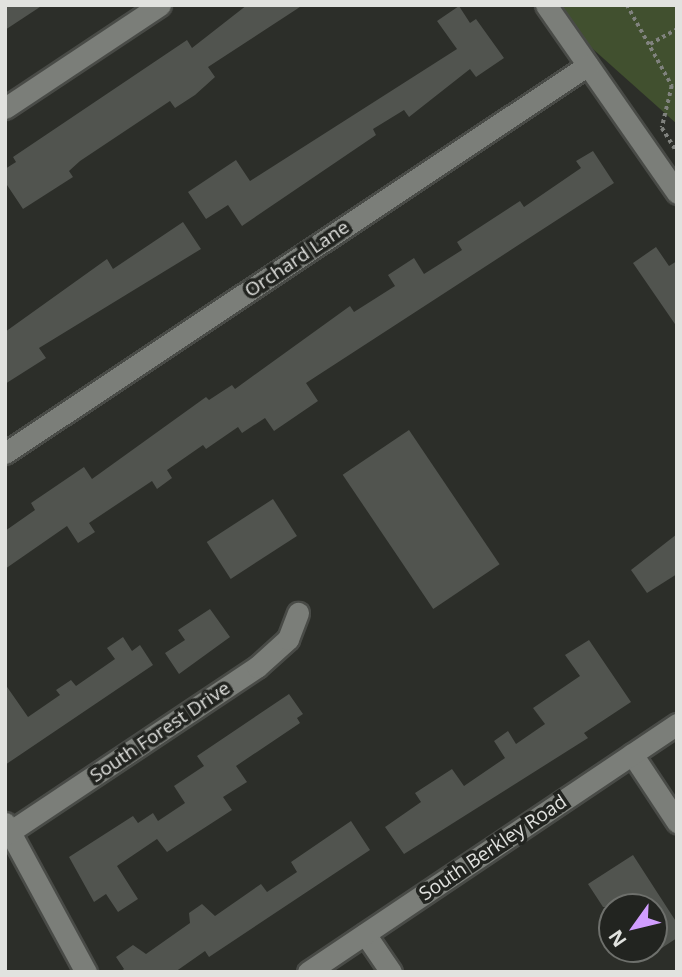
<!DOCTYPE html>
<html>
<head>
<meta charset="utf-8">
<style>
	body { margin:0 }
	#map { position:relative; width:682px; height:977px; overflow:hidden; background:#2c2e29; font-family:"Open Sans",sans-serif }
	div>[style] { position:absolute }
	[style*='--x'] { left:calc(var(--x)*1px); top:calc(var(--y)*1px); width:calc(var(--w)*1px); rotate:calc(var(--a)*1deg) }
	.green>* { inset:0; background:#41502f }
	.building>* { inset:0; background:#51544f; transform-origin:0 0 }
	.path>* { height:3.5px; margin-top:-1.75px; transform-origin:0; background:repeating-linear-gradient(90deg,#80827e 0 3.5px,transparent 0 7px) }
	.roads { filter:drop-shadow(2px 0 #494b47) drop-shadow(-2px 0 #494b47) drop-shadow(0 2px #494b47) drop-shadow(0 -2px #494b47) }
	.minor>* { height:21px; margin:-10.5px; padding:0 10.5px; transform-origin:10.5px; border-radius:10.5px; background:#7b7e79 }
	span { translate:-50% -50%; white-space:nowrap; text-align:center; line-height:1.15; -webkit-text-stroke:7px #222420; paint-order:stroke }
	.street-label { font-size:19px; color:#e1e2df }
	.frame { position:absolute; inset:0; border:7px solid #e1e2df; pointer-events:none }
	.north { position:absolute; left:598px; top:893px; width:70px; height:70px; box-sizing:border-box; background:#222420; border:2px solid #6e706c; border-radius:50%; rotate:236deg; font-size:19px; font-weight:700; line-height:28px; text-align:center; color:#e1e2df }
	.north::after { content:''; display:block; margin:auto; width:24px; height:32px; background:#d19dfe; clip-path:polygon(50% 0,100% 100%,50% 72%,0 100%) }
</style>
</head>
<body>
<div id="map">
	<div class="green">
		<div style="clip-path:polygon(557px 5px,677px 5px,677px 124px,576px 34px)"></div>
	</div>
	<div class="building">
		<div style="clip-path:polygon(5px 5px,43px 5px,5px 30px)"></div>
		<div style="clip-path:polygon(247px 5px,303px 5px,208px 67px,215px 77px,195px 95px,175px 108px,170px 101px,80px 161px,69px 171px,73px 177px,23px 209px,5px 182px,5px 169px,16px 162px,13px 157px,187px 40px,192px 48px)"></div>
		<div style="clip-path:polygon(459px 6px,470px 23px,476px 19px,504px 58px,476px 77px,470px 69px,409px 117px,404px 110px,373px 129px,376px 135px,242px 226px,228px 205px,206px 219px,188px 192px,236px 160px,250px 181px,457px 49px,437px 21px)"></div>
		<div style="clip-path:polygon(593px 151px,614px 183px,306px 383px,318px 401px,274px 431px,265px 418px,242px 433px,238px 427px,206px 449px,203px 445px,167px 470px,172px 478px,157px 489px,152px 481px,89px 523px,95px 532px,78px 543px,67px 526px,5px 569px,5px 531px,35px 510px,31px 503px,84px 467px,92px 479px,206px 397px,209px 400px,232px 385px,235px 389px,350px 306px,354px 312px,395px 286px,388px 275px,414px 258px,424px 274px,462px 250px,457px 242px,520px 201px,524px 207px,581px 168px,576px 161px)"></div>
		<div style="clip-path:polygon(183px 222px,201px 249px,39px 348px,46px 358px,5px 384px,5px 332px,107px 259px,113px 269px)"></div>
		<div style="clip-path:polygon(656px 247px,669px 266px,677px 261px,677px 327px,633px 263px)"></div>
		<div style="left:409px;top:430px;width:162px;height:80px;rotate:56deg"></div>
		<div style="left:273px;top:499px;width:44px;height:79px;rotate:57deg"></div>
		<div style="clip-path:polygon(677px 534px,677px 574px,647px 593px,631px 570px)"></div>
		<div style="clip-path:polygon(210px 609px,230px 637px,179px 674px,165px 653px,185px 640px,178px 630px)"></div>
		<div style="clip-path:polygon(123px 637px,132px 651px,140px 645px,153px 665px,5px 765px,5px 684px,28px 717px,60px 695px,56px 690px,71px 680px,76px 686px,115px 659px,107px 648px)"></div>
		<div style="clip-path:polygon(589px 640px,631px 702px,584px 733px,588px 738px,404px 854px,385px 827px,421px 802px,415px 793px,452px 769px,464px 786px,505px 758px,494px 741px,508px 731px,516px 744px,545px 724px,533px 708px,580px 676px,565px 655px)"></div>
		<div style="clip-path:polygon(289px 694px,303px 714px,297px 718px,300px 723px,236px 766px,247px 782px,223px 797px,232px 810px,167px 852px,157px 839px,117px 866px,138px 899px,118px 912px,106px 894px,94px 902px,69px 857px,133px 816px,138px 823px,153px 813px,158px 821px,185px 803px,174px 786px,204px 766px,197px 756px)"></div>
		<div style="clip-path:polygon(351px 821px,370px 850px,209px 957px,205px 951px,175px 972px,120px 972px,124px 969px,116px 957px,133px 945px,146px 954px,190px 923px,189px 913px,202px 904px,215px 916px,261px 884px,267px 892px,297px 872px,291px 862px)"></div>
		<div style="clip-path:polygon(633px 855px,677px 923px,677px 938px,654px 953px,654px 907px,603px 907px,588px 884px)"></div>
	</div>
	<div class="path">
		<div style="--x:627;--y:5;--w:93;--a:60.9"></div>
		<div style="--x:672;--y:86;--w:43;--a:103.4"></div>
		<div style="--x:662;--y:128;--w:28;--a:58"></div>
		<div style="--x:650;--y:44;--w:31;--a:-29"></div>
	</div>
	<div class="roads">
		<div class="minor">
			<div style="--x:546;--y:5;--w:229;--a:55.1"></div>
			<div style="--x:5;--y:108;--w:186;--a:-33.6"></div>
			<div style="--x:5;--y:453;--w:700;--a:-33.64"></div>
			<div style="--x:632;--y:754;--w:82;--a:56.5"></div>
			<div style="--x:5;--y:823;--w:170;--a:61.5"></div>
			<div style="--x:5;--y:835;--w:303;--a:-33.7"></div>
			<div style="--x:257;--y:667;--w:42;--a:-42.1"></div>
			<div style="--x:288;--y:639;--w:28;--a:-69"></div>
			<div style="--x:365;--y:934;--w:46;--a:55.6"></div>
			<div style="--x:308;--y:972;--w:445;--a:-33.9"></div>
		</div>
	</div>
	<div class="street-label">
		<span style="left:297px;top:259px;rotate:-34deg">Orchard Lane</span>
		<span style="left:160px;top:732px;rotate:-34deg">South Forest Drive</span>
		<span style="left:493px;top:848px;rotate:-34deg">South Berkley Road</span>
	</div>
	<div class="frame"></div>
	<div class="north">N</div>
</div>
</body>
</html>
